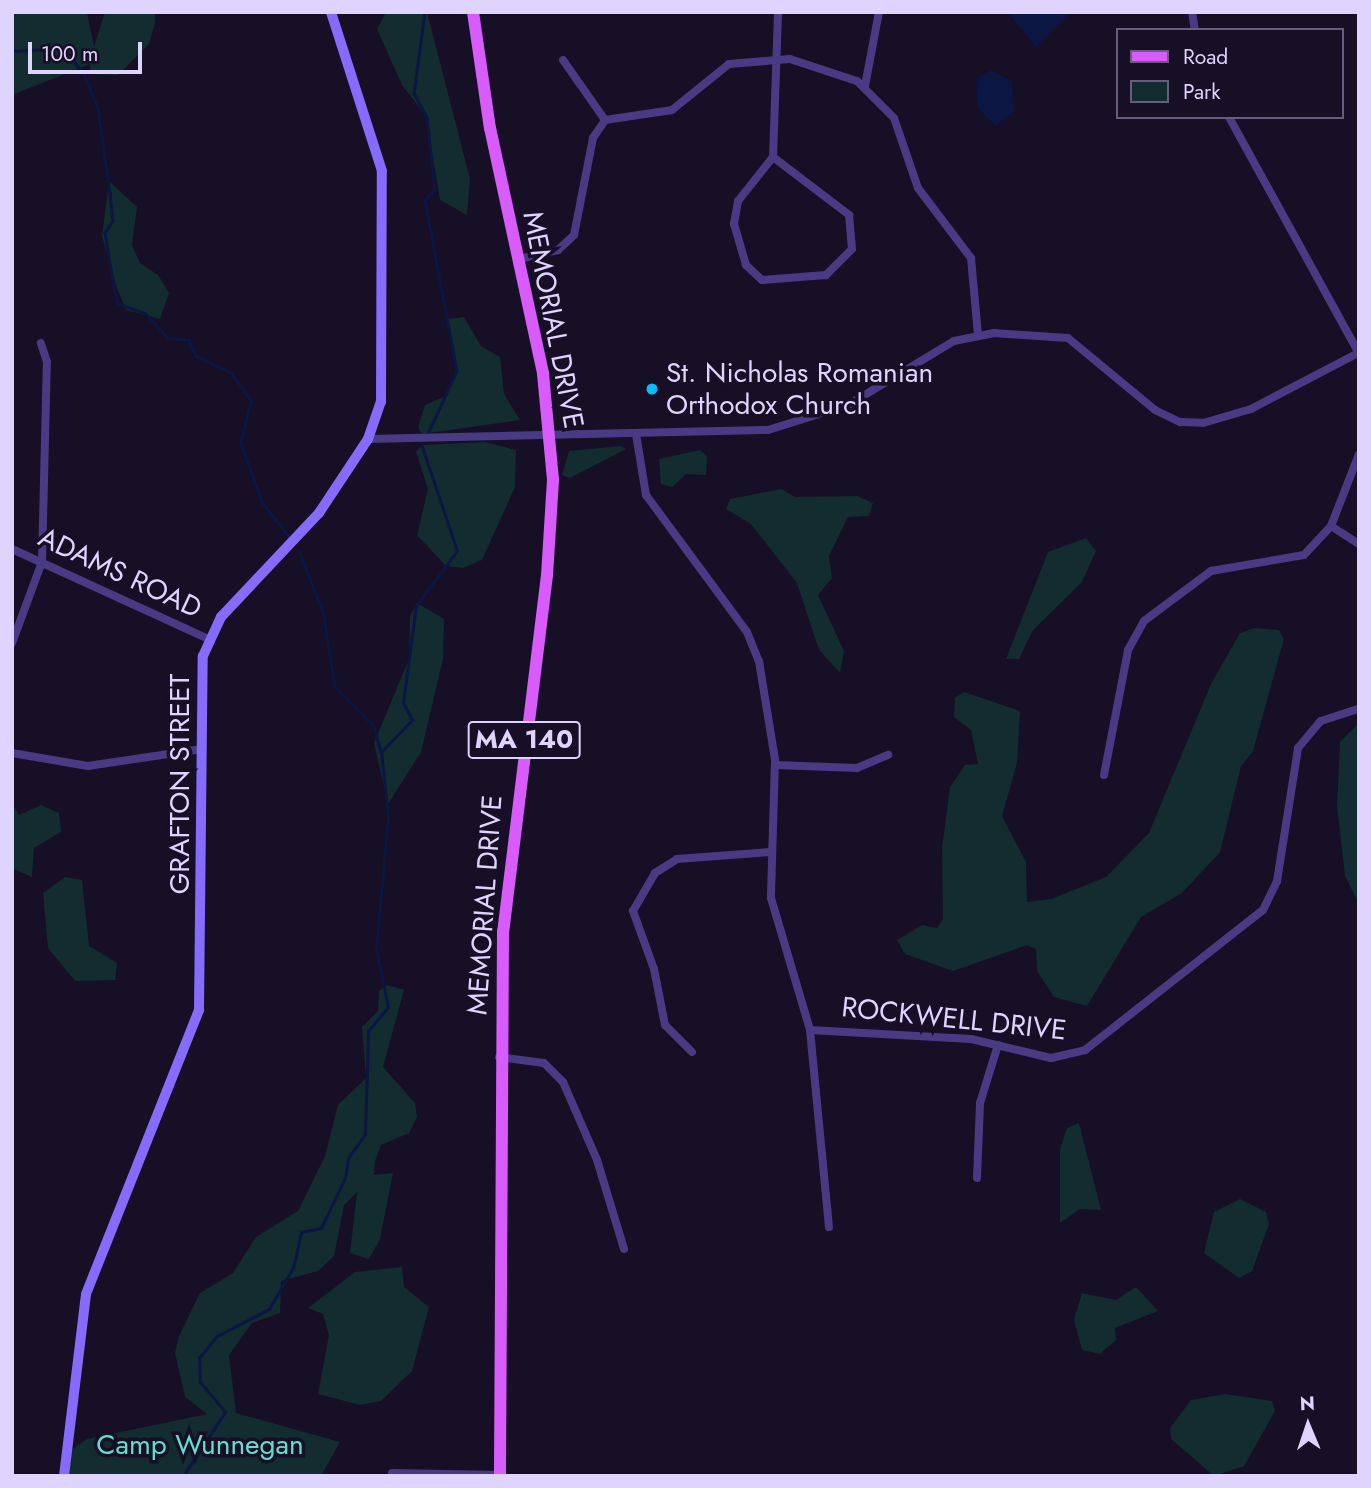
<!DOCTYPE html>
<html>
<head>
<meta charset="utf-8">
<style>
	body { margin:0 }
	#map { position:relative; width:1371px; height:1488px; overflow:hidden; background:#160f25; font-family:Jost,sans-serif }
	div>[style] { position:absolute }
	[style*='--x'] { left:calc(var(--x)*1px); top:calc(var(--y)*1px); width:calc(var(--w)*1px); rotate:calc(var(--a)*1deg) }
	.green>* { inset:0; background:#122c2f }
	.water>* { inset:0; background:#0b1742 }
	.stream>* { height:2.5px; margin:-1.25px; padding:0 1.25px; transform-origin:1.25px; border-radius:1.25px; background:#0b1742 }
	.street>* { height:8px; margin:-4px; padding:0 4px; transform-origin:4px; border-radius:4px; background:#483b83 }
	.secondary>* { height:10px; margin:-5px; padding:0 5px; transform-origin:5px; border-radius:5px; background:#856cfd }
	.primary>* { height:12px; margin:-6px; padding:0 6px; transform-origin:6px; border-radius:6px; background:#d85cfc }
	.dots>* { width:19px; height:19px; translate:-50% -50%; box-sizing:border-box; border:4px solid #160f25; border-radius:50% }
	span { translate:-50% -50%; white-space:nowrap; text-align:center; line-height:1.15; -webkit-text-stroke:7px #160f25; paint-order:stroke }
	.shield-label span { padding:2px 5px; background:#160f25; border:2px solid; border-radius:5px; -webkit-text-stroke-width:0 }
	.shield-label { font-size:26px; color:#dfd4fe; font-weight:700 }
	.street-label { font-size:28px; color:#dfd4fe }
	.poi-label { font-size:28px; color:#dfd4fe }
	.left { translate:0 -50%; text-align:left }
	.park-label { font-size:28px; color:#60ded1 }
	.frame { position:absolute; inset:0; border:14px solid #dfd4fe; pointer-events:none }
	.legend { position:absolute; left:1116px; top:28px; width:228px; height:91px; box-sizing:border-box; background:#160f25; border:2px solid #665e7c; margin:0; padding:9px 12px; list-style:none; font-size:21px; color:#dfd4fe }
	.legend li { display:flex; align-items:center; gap:14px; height:35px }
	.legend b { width:35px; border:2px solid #665e7c }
	.north { position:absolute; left:1273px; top:1390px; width:70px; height:70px; -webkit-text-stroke:5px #160f25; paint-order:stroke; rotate:358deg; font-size:19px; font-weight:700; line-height:28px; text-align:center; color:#dfd4fe }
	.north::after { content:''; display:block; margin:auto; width:24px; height:32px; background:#dfd4fe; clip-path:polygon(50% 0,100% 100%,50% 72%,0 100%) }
	.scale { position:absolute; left:28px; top:42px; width:114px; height:32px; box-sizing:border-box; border:4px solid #dfd4fe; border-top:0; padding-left:9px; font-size:21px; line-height:24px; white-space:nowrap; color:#dfd4fe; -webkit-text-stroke:5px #160f25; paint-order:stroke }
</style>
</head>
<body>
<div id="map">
	<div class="green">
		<div style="clip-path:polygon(12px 12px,87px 12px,94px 47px,105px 12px,155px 12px,155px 23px,149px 44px,118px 75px,91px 74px,90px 64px,12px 95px)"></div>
		<div style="clip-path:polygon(386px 12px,427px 12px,470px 179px,467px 215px,440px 200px,426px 116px,402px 85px,377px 29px)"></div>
		<div style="clip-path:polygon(109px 181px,137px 207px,132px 245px,140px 263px,158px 275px,169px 293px,160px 319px,126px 310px,117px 288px,102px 236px)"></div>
		<div style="clip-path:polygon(464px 317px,481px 346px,500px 357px,504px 394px,520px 420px,422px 434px,418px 427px,425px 405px,446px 396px,457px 370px,448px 319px)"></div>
		<div style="clip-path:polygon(485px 442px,516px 450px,515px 487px,482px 560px,463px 568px,446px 566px,417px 535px,428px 489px,416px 452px,422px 445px)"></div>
		<div style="clip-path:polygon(621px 446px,626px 449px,570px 478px,562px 475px,569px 451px)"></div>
		<div style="clip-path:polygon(700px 450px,707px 456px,706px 475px,686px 474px,672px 487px,661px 484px,659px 459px)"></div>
		<div style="clip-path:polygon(781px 489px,795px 497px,857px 496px,873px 503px,869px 516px,848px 517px,829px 556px,832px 578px,818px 595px,844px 651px,840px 673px,819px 650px,797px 583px,751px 524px,726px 509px,730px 499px)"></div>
		<div style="clip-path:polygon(1086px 538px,1096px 551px,1082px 582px,1033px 630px,1019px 659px,1006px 659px,1048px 552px)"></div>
		<div style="clip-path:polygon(417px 603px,444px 619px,443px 659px,421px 752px,388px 804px,374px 743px,409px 659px,410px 616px)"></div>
		<div style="clip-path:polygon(1255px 628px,1279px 630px,1284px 639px,1253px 751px,1241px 766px,1220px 852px,1182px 893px,1141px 917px,1087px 1006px,1054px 997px,1037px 971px,1036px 949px,1027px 945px,953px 971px,905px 954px,897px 940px,922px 925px,937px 928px,943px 919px,942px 848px,950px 787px,965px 765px,978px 764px,971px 730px,954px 717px,955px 698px,964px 692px,1020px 711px,1017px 763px,1002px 816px,1026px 862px,1027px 902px,1051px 899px,1106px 877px,1149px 833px,1211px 684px,1240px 633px)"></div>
		<div style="clip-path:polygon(1359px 723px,1359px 904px,1345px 876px,1337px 806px,1340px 742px)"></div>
		<div style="clip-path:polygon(12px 803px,19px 815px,41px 805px,59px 813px,61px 832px,34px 848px,32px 877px,14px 869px)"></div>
		<div style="clip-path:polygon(65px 877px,82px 880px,89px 946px,117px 963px,115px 980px,75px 981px,48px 948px,43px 893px)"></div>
		<div style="clip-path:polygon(387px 985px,404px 990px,383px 1067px,415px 1103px,417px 1117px,409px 1133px,381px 1145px,375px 1161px,374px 1175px,393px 1173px,380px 1239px,369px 1259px,350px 1253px,357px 1192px,344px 1205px,334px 1256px,318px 1271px,281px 1281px,280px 1313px,252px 1323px,229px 1355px,236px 1413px,340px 1442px,321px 1476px,59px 1476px,64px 1455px,87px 1439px,207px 1414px,185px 1397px,175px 1353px,179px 1336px,200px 1293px,233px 1273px,256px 1237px,298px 1211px,325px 1156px,338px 1105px,366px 1078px,362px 1027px,378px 1011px,379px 991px)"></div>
		<div style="clip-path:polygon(1079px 1123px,1101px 1210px,1080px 1209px,1060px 1223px,1060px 1149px,1067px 1128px)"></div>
		<div style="clip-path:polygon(1240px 1199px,1266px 1212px,1269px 1224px,1252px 1271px,1239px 1278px,1204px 1253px,1214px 1212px)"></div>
		<div style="clip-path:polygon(402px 1267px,404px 1287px,429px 1307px,412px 1371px,381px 1401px,360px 1405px,318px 1394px,329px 1335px,323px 1314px,308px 1308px,355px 1272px)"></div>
		<div style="clip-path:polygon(1136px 1287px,1158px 1311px,1115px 1328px,1116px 1340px,1100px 1354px,1082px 1350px,1074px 1320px,1082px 1293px,1116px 1300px)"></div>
		<div style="clip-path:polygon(1225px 1394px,1272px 1401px,1275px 1411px,1244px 1466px,1214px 1476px,1171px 1439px,1170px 1428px,1191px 1400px)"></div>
	</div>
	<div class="water">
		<div style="clip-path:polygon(1007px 12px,1071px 12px,1036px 47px)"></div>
		<div style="clip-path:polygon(991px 70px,1012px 81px,1014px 111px,995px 126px,977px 107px,976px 79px)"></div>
	</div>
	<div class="stream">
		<div style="--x:425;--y:12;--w:82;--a:97.7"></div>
		<div style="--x:414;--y:93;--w:27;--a:62"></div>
		<div style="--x:427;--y:117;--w:73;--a:83.7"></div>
		<div style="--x:435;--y:190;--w:14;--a:135"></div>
		<div style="--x:425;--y:200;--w:174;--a:79.4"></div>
		<div style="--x:457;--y:371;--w:67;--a:114.7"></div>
		<div style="--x:12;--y:51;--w:52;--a:-3.3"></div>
		<div style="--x:64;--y:48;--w:35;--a:53"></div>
		<div style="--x:85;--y:76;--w:35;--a:68"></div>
		<div style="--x:98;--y:109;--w:85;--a:81.9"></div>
		<div style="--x:110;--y:193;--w:28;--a:84"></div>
		<div style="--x:113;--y:221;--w:14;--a:124"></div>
		<div style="--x:105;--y:233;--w:71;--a:80.3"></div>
		<div style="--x:117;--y:303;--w:30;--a:20"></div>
		<div style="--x:145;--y:313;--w:34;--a:47"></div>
		<div style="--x:168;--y:338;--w:21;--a:5"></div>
		<div style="--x:189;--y:340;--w:17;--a:66"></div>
		<div style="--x:196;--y:356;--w:38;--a:25"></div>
		<div style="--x:231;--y:372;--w:35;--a:55"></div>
		<div style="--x:251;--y:401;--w:43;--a:103.4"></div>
		<div style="--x:241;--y:443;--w:63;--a:70.4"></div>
		<div style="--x:262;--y:502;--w:46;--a:52.1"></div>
		<div style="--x:300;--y:552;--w:68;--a:69.4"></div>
		<div style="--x:324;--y:616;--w:72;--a:81.2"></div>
		<div style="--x:335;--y:687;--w:55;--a:45"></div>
		<div style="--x:374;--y:726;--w:27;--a:75"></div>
		<div style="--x:183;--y:1476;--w:77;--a:-56.7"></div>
		<div style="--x:225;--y:1412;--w:39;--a:-130"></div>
		<div style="--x:200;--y:1382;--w:24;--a:-92"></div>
		<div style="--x:199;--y:1358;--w:28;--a:-51"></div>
		<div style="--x:217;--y:1336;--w:59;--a:-27.4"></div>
		<div style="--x:269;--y:1309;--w:48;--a:-59.7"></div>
		<div style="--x:293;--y:1268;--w:37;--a:-77"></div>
		<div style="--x:301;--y:1232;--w:20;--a:-11"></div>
		<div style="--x:321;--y:1228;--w:55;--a:-64.4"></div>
		<div style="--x:345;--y:1178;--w:20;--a:-81"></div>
		<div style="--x:348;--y:1158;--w:29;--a:-54"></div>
		<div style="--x:365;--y:1135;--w:104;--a:-88.3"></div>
		<div style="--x:368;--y:1031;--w:31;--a:-50"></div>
		<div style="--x:388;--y:1007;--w:59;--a:-101.7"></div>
		<div style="--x:376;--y:949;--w:133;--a:-84.8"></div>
		<div style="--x:388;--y:817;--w:65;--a:-96.1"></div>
		<div style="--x:381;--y:752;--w:45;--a:-45.9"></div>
		<div style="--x:412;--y:720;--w:19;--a:-118"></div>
		<div style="--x:403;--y:703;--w:98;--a:-82.4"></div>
		<div style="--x:416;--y:606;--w:69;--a:-53.3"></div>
		<div style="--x:457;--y:551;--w:110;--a:-108.6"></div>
	</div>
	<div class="street">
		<div style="--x:1192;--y:12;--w:18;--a:81"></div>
		<div style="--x:563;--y:60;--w:73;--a:55"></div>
		<div style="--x:865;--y:86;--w:75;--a:-79.3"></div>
		<div style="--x:1229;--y:117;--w:269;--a:61.2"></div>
		<div style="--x:773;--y:157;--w:96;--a:37.3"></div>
		<div style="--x:849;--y:215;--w:34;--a:85"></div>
		<div style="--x:852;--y:249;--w:37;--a:135"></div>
		<div style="--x:826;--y:275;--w:64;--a:175.5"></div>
		<div style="--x:762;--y:280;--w:22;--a:-137"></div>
		<div style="--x:746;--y:265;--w:43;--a:-106.3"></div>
		<div style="--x:734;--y:224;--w:23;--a:-80"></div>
		<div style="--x:738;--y:201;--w:56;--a:-51.5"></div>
		<div style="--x:773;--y:157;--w:145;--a:-88"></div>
		<div style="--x:519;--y:259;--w:40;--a:-13"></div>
		<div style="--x:558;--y:250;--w:22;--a:-43"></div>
		<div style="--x:574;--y:235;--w:99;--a:-78.9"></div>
		<div style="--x:593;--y:138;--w:22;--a:-56"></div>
		<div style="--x:605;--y:120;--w:68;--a:-8.5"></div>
		<div style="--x:672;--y:110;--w:73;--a:-38.9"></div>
		<div style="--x:729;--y:64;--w:61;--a:-4.7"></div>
		<div style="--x:790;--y:59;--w:71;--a:18.2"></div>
		<div style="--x:857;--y:81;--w:52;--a:45"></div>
		<div style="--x:894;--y:118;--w:74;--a:71.1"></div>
		<div style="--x:918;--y:188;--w:88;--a:52.9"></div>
		<div style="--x:971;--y:258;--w:77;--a:84.8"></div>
		<div style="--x:636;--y:434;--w:62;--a:80.7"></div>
		<div style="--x:646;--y:495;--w:170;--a:53.6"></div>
		<div style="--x:747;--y:632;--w:31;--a:68"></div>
		<div style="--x:759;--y:661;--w:100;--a:80.8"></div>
		<div style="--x:775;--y:760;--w:138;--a:91.7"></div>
		<div style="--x:771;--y:898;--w:138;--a:73.5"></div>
		<div style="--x:810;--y:1030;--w:198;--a:84.5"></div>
		<div style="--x:368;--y:439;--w:400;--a:-1.3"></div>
		<div style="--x:768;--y:430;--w:84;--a:-17.4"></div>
		<div style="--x:848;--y:405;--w:124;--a:-31.1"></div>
		<div style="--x:954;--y:341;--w:41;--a:-11.3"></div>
		<div style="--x:994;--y:333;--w:74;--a:3.9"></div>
		<div style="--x:1068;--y:338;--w:113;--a:39.6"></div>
		<div style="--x:1155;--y:410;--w:28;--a:26"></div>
		<div style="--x:1180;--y:422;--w:23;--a:2"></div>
		<div style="--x:1203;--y:423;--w:50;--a:-16.3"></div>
		<div style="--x:1251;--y:409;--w:121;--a:-27.6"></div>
		<div style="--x:1331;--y:526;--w:33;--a:33"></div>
		<div style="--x:12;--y:549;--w:217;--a:24.6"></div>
		<div style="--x:12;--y:643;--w:86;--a:-69.7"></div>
		<div style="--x:42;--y:562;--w:200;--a:-88.6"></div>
		<div style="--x:47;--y:362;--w:20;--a:-108"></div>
		<div style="--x:12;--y:753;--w:77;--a:9.7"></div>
		<div style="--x:88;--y:766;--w:115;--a:-8.5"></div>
		<div style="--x:775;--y:765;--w:82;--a:2.1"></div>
		<div style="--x:857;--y:768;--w:34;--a:-23"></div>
		<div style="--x:1104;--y:775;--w:127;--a:-79.1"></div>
		<div style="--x:1128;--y:650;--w:33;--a:-61"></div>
		<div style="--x:1144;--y:621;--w:84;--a:-36.7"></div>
		<div style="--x:1211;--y:571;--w:94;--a:-9.8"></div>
		<div style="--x:1304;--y:555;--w:40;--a:-47"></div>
		<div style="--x:1331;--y:526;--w:77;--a:-68.7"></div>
		<div style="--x:810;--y:1030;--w:161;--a:3.2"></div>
		<div style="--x:971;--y:1039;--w:82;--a:13.4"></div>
		<div style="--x:1051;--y:1058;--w:35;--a:-13"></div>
		<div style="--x:1085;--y:1050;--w:226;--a:-38.2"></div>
		<div style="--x:1263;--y:910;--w:32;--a:-64"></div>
		<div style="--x:1277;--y:881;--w:135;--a:-81"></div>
		<div style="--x:1298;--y:748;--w:35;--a:-50"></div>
		<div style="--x:1321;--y:721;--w:40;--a:-18"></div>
		<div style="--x:692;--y:1052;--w:38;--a:-135"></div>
		<div style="--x:665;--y:1025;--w:57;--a:-101.1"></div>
		<div style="--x:654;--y:969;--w:62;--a:-109.9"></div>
		<div style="--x:633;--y:911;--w:44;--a:-59.9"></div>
		<div style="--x:655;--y:873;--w:26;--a:-32"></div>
		<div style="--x:677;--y:859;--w:94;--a:-4.3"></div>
		<div style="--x:499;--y:1057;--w:45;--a:7.6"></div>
		<div style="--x:544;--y:1063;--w:27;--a:45"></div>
		<div style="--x:563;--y:1082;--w:85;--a:66.4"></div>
		<div style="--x:597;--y:1160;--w:93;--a:73.1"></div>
		<div style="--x:977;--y:1178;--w:75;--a:-87.7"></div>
		<div style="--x:980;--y:1103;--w:61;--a:-72.8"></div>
		<div style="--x:392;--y:1473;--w:108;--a:1.1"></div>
	</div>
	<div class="secondary">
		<div style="--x:64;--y:1476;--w:183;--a:-83.1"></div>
		<div style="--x:86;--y:1294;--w:306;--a:-68.3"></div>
		<div style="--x:199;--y:1010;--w:354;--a:-89.4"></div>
		<div style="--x:203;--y:656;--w:43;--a:-65.2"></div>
		<div style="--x:221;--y:617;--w:143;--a:-46.7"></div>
		<div style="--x:319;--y:513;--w:89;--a:-56.5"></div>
		<div style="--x:368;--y:439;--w:39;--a:-71"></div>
		<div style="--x:381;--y:402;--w:231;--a:-89.8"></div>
		<div style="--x:382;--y:171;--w:167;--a:-107.8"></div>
	</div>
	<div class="primary">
		<div style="--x:473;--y:12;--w:117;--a:81.7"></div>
		<div style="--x:490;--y:128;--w:252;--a:77.8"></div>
		<div style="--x:543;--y:374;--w:106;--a:84.6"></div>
		<div style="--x:553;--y:480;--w:95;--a:93.6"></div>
		<div style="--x:547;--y:575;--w:359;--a:97"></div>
		<div style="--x:503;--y:931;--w:545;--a:90.32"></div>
	</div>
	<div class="dots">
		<div style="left:652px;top:389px;background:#04bdfa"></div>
	</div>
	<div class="shield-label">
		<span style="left:524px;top:740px">MA 140</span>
	</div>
	<div class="street-label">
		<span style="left:553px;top:320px;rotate:79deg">MEMORIAL DRIVE</span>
		<span style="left:120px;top:573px;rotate:25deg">ADAMS ROAD</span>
		<span style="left:180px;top:784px;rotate:-90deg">GRAFTON STREET</span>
		<span style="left:485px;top:905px;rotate:-86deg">MEMORIAL DRIVE</span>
		<span style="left:954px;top:1019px;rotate:6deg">ROCKWELL DRIVE</span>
	</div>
	<div class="poi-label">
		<span class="left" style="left:666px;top:389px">St. Nicholas Romanian<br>Orthodox Church</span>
	</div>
	<div class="park-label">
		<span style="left:200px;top:1445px">Camp Wunnegan</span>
	</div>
	<div class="frame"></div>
	<ul class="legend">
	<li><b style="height:9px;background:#d85cfc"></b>Road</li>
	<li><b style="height:19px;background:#122c2f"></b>Park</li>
	</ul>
	<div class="north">N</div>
	<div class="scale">100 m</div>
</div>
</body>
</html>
